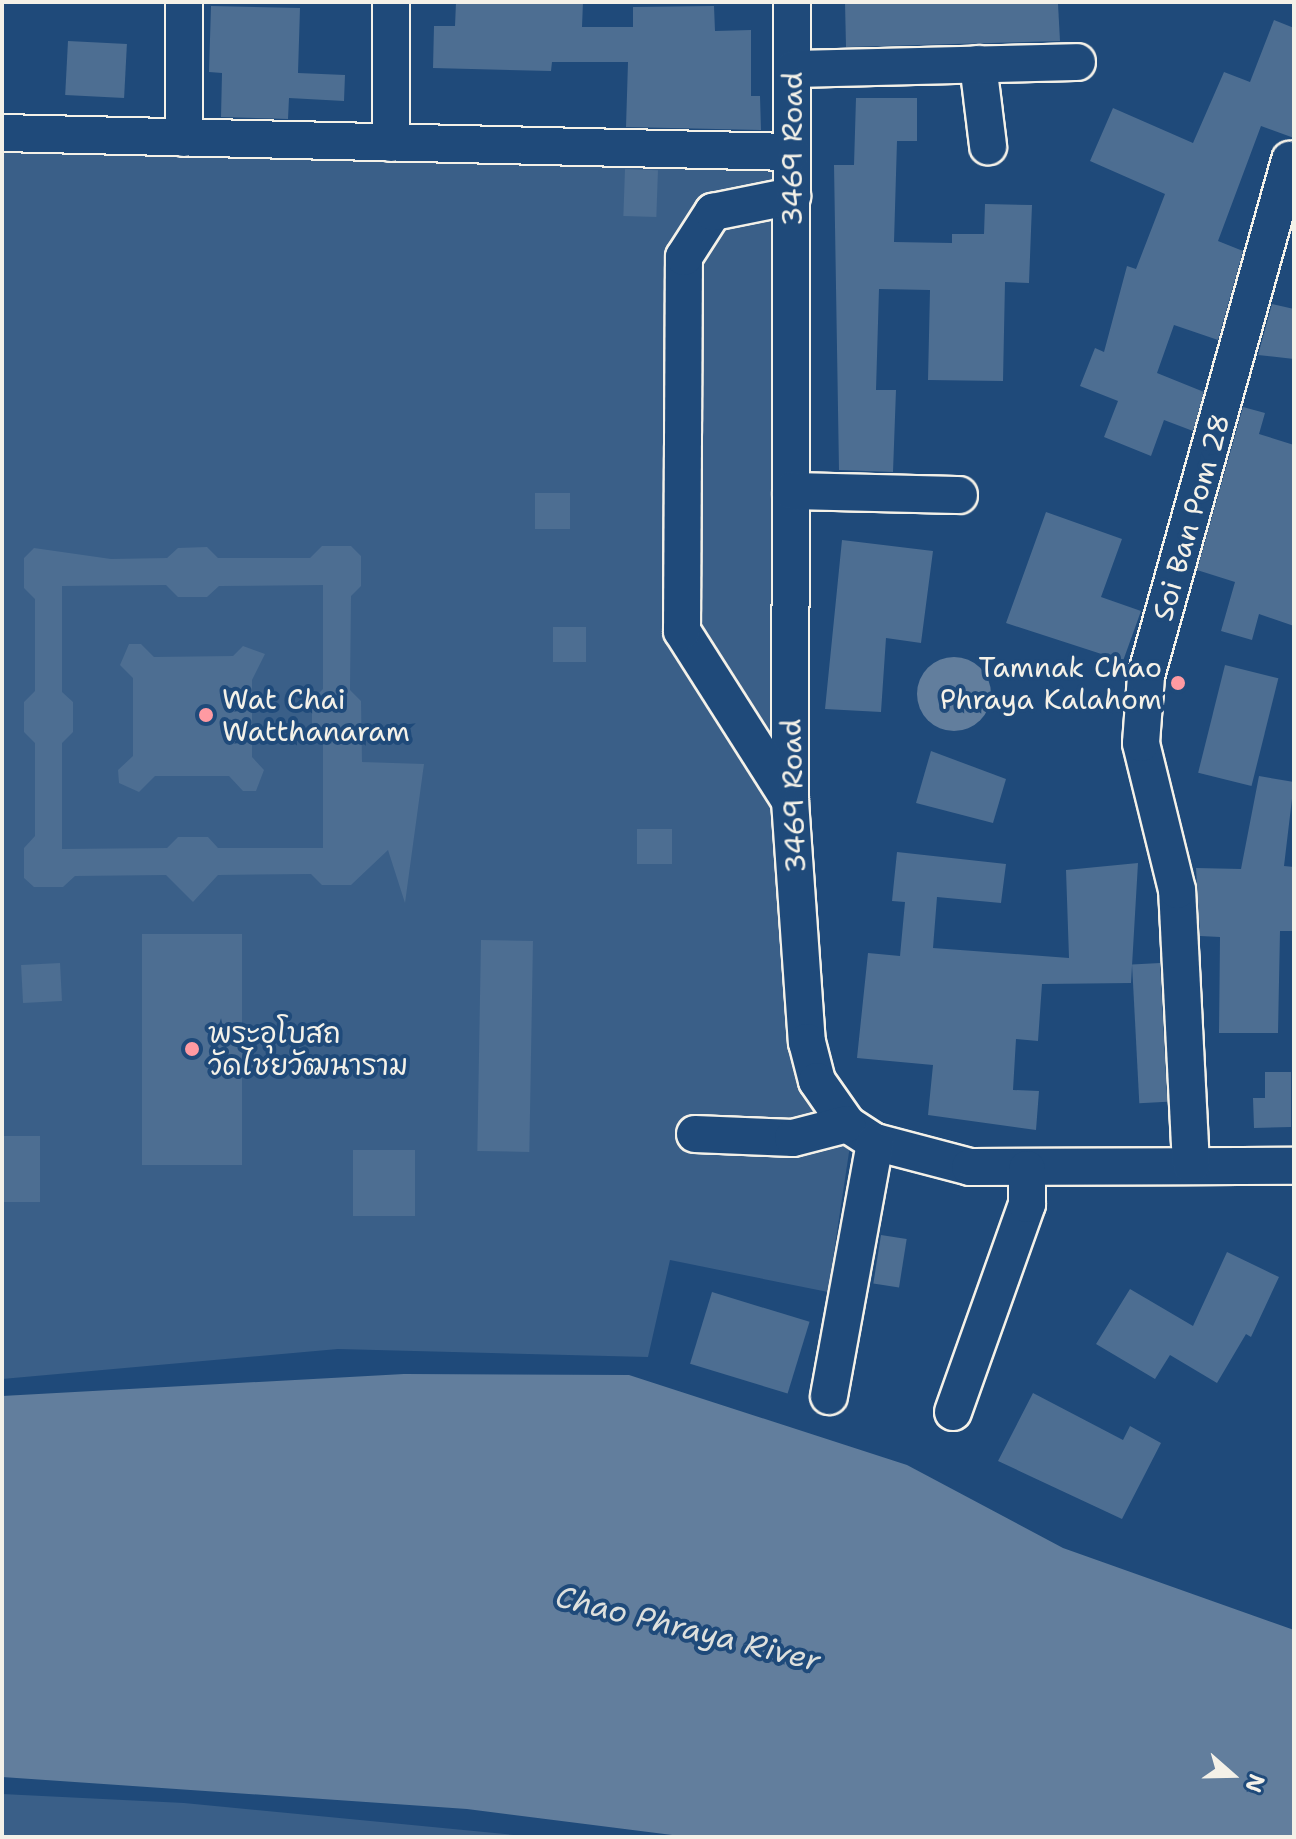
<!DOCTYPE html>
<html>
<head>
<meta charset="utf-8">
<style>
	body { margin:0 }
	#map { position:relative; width:1296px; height:1839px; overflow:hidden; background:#1f4a7a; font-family:"Shantell Sans","Playpen Sans Thai",sans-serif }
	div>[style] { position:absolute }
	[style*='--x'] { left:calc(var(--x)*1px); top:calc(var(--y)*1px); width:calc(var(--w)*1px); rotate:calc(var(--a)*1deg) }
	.green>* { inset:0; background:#3a5f88 }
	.water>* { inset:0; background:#627e9d }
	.round { border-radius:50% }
	.building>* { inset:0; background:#4d6e92; transform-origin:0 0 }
	.roads { filter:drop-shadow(2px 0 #f4f1e8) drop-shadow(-2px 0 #f4f1e8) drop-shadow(0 2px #f4f1e8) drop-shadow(0 -2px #f4f1e8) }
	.minor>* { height:36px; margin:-18px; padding:0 18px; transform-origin:18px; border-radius:18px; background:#1f4a7a }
	.dots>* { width:22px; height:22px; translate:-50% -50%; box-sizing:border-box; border:4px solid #1f4a7a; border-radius:50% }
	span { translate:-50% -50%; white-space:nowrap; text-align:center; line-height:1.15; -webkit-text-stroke:8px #1f4a7a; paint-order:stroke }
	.street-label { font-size:28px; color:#f4f1e8 }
	.poi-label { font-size:28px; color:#f4f1e8 }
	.right { translate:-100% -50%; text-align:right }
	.left { translate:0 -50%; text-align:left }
	.water-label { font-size:30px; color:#dee0dd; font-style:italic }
	.frame { position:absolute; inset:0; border:4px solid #f4f1e8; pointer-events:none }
	.north { position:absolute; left:1192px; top:1735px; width:80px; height:80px; -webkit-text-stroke:6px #1f4a7a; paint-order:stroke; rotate:110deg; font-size:22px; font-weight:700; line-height:32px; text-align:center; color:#f4f1e8 }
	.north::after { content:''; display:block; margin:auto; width:28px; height:36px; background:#f4f1e8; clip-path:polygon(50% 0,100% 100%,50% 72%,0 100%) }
</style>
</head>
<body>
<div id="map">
	<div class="green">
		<div style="clip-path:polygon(2px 148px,783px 162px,796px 1024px,851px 1139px,828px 1292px,670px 1260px,648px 1357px,338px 1349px,2px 1379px)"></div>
		<div style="clip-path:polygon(2px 1794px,184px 1803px,535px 1837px,2px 1837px)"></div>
	</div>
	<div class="water">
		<div class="round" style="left:917px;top:657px;width:74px;height:74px"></div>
		<div style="clip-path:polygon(404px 1374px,629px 1375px,907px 1465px,1063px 1548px,1294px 1630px,1294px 1837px,688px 1837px,467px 1809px,2px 1777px,2px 1396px)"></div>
	</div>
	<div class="building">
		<div style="clip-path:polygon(456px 2px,583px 2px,582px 27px,633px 27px,633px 7px,714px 6px,715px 31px,751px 30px,751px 96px,760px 96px,761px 130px,626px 127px,628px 62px,552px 62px,551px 71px,433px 68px,434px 26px,455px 26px)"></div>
		<div style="clip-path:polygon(845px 2px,1058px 4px,1060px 41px,846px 47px)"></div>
		<div style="clip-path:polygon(211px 6px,300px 8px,298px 73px,345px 75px,344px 101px,289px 98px,288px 119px,221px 117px,222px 73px,209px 72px)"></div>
		<div style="clip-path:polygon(1274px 20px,1294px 28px,1294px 138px,1261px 126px,1218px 241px,1243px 251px,1218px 340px,1174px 325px,1157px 373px,1204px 392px,1193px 431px,1164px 420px,1151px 456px,1104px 437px,1118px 401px,1080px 386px,1095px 348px,1104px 352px,1127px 266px,1136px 269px,1165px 194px,1090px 161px,1113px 108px,1193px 143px,1224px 72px,1250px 82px)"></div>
		<div style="left:68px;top:41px;width:59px;height:54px;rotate:3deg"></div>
		<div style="clip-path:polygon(856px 98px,917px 98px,917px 141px,897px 141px,894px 242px,952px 243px,952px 234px,984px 234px,985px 204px,1032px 205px,1029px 283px,1005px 282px,1003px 381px,928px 380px,930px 290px,879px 289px,876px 390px,896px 390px,893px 472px,839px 470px,834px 165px,854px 165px)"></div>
		<div style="left:625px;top:169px;width:33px;height:47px;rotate:2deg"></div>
		<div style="clip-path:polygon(1272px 304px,1294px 309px,1294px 359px,1258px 355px)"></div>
		<div style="clip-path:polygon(1243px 407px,1265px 413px,1259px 434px,1294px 445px,1294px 626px,1259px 614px,1252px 640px,1221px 631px,1235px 582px,1197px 570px)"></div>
		<div style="left:570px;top:493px;width:36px;height:35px;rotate:90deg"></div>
		<div style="clip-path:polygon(1046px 512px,1122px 539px,1101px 597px,1141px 611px,1123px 661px,1006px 623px)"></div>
		<div style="clip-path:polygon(842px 540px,933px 551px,921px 643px,886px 638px,881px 712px,825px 709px)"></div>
		<div style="clip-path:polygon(evenodd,322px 546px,351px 546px,361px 556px,361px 586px,351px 596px,350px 690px,361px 701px,362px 762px,424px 764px,405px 903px,388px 850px,351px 885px,322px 885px,311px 874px,218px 875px,193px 902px,166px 875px,75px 876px,63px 887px,34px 887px,24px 878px,24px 848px,35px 836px,35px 743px,24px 732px,24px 702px,35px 691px,35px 599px,24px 588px,24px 558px,34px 548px,111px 559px,167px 558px,178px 548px,207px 547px,218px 558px,310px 558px,322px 546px,166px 585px,178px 597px,207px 597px,219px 586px,323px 585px,323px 689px,312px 700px,312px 730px,323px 742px,323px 848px,218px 848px,208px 837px,178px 837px,167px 848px,62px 849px,62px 743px,73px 732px,73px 702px,62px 692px,62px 586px,166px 585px)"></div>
		<div style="left:586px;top:627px;width:35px;height:33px;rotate:90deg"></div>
		<div style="clip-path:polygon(129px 644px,141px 644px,154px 657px,233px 656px,243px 646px,265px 654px,252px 680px,252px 757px,264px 770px,256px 791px,243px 791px,229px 776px,155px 776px,139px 792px,119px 783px,118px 770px,133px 756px,133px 678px,120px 665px)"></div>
		<div style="left:1225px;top:665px;width:55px;height:111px;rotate:14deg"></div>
		<div style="clip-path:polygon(931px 751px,1006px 779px,993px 823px,916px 803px)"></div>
		<div style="clip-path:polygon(1259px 776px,1294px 782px,1284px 866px,1294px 867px,1294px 931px,1280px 931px,1278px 1033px,1219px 1033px,1220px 937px,1200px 936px,1196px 868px,1241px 869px)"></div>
		<div style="left:637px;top:829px;width:35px;height:35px"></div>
		<div style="clip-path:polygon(897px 852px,1006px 864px,1001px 903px,937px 897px,933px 948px,1069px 958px,1066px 870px,1138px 863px,1131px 983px,1042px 984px,1038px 1041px,1016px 1039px,1013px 1090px,1039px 1091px,1036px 1130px,928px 1115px,933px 1065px,857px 1058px,868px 953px,900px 956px,905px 902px,892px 901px)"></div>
		<div style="left:142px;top:934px;width:100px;height:231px"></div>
		<div style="left:481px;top:940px;width:52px;height:211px;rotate:1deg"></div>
		<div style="left:60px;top:963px;width:38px;height:39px;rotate:87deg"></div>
		<div style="left:1160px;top:963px;width:139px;height:28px;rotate:87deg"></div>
		<div style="clip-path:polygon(1265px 1072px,1291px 1072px,1291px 1127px,1254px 1128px,1253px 1098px,1265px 1098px)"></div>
		<div style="left:2px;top:1136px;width:38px;height:66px"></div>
		<div style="left:353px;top:1150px;width:62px;height:66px"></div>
		<div style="left:881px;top:1235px;width:26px;height:49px;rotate:9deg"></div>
		<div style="clip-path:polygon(1227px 1252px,1279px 1277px,1251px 1337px,1246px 1334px,1217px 1383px,1170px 1355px,1155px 1379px,1096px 1344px,1130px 1289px,1193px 1326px)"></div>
		<div style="left:712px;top:1292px;width:102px;height:75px;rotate:17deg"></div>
		<div style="clip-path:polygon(1033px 1393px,1123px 1440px,1130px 1426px,1161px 1443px,1122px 1519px,998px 1461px)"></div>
	</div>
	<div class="roads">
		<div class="minor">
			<div style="--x:184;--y:2;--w:136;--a:90"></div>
			<div style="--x:792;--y:2;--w:799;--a:90.14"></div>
			<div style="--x:790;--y:801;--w:242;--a:86"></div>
			<div style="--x:807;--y:1042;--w:40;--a:75.6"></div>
			<div style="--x:817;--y:1081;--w:52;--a:55.1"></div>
			<div style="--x:847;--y:1124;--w:33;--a:33"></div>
			<div style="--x:875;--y:1142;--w:98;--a:14.7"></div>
			<div style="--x:970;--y:1167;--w:324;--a:-0.2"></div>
			<div style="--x:978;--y:64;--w:83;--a:83"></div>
			<div style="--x:793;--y:69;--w:284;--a:-1.4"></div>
			<div style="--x:2;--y:133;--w:790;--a:1.38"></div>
			<div style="--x:391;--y:143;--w:141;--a:-90"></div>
			<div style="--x:791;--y:491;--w:168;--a:1.4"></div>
			<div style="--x:790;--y:801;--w:201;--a:-122.4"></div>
			<div style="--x:682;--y:631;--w:374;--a:-89.7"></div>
			<div style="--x:684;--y:257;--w:54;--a:-57.2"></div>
			<div style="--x:713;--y:212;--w:81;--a:-11.4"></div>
			<div style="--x:695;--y:1134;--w:98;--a:2.3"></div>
			<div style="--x:793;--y:1138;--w:56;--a:-14.5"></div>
			<div style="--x:1191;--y:1165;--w:275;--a:-92.9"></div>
			<div style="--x:1177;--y:890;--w:151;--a:-103.8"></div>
			<div style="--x:1141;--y:743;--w:67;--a:-85.7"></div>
			<div style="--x:1146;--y:676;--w:536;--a:-74.41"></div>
			<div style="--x:829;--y:1396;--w:258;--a:-79.7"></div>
			<div style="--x:953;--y:1412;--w:221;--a:-70.4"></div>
			<div style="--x:1027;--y:1204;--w:35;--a:-90"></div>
		</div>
	</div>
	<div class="dots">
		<div style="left:1178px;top:683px;background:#ff9aa2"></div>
		<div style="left:206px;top:715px;background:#ff9aa2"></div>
		<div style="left:192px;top:1049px;background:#ff9aa2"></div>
	</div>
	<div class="street-label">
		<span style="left:792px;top:149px;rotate:-90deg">3469 Road</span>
		<span style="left:1191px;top:517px;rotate:-74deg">Soi Ban Pom 28</span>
		<span style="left:793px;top:796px;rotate:-92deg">3469 Road</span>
	</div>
	<div class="poi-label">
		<span class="right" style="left:1162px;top:683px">Tamnak Chao<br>Phraya Kalahom</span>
		<span class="left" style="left:222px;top:715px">Wat Chai<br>Watthanaram</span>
		<span class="left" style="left:208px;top:1049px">พระอุโบสถ<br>วัดไชยวัฒนาราม</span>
	</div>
	<div class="water-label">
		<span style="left:688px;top:1629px;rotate:14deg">Chao Phraya River</span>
	</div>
	<div class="frame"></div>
	<div class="north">N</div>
</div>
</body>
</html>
